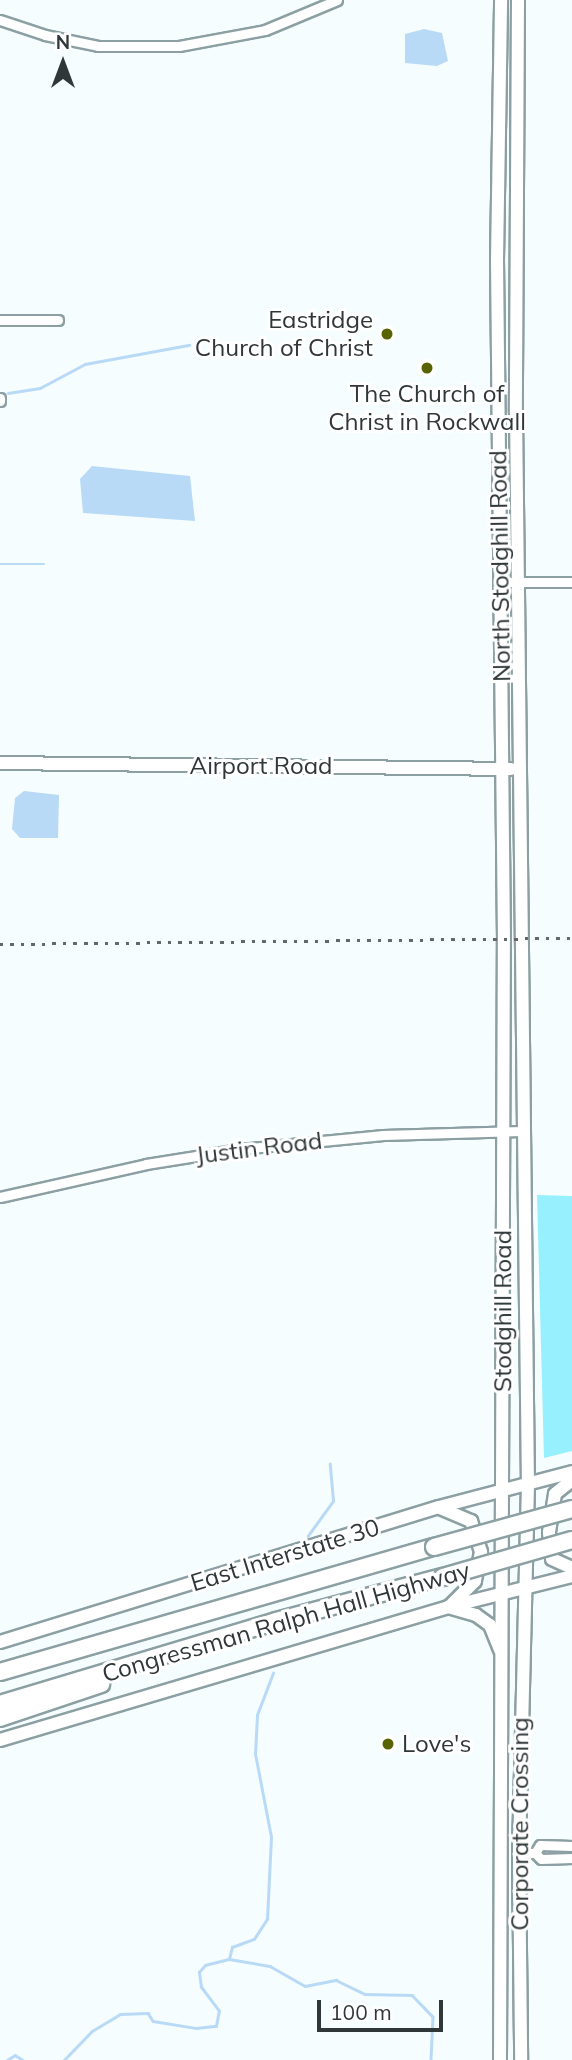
<!DOCTYPE html>
<html>
<head>
<meta charset="utf-8">
<style>
	body { margin:0 }
	#map { position:relative; width:572px; height:2060px; overflow:hidden; background:#f5fdff; font-family:Mulish,sans-serif }
	div>[style] { position:absolute }
	[style*='--x'] { left:calc(var(--x)*1px); top:calc(var(--y)*1px); width:calc(var(--w)*1px); rotate:calc(var(--a)*1deg) }
	.green>* { inset:0; background:#97f0fd }
	.water>* { inset:0; background:#b9daf6 }
	.stream>* { height:2.5px; margin:-1.25px; padding:0 1.25px; transform-origin:1.25px; border-radius:1.25px; background:#b9daf6 }
	.roads { filter:drop-shadow(2px 0 #8ca0a3) drop-shadow(-2px 0 #8ca0a3) drop-shadow(0 2px #8ca0a3) drop-shadow(0 -2px #8ca0a3) }
	.street>* { height:9px; margin:-4.5px; padding:0 4.5px; transform-origin:4.5px; border-radius:4.5px; background:#fff }
	.secondary>* { height:12px; margin:-6px; padding:0 6px; transform-origin:6px; border-radius:6px; background:#fff }
	.highway>* { height:16px; margin:-8px; padding:0 8px; transform-origin:8px; border-radius:8px; background:#fff }
	.rail>* { height:2.5px; margin-top:-1.25px; transform-origin:0; background:repeating-linear-gradient(90deg,#60686a 0 3.5px,transparent 0 10.5px) }
	.bridges { filter:drop-shadow(2px 0 #8ca0a3) drop-shadow(-2px 0 #8ca0a3) drop-shadow(0 2px #8ca0a3) drop-shadow(0 -2px #8ca0a3) }
	.highway-bridge>* { height:16px; margin:-8px; padding:0 8px; transform-origin:8px; border-radius:8px; background:#fff }
	.dots>* { width:19px; height:19px; translate:-50% -50%; box-sizing:border-box; border:4px solid #fff; border-radius:50% }
	span { translate:-50% -50%; white-space:nowrap; text-align:center; line-height:1.15; -webkit-text-stroke:6px #fff; paint-order:stroke }
	.poi-label { font-size:24px; color:#2f3739 }
	.right { translate:-100% -50%; text-align:right }
	.left { translate:0 -50%; text-align:left }
	.street-label { font-size:24px; color:#2f3739 }
	.north { position:absolute; left:28px; top:28px; width:70px; height:70px; -webkit-text-stroke:5px #fff; paint-order:stroke; rotate:0deg; font-size:19px; font-weight:700; line-height:28px; text-align:center; color:#2f3739 }
	.north::after { content:''; display:block; margin:auto; width:24px; height:32px; background:#2f3739; clip-path:polygon(50% 0,100% 100%,50% 72%,0 100%) }
	.scale { position:absolute; left:317px; top:2000px; width:126px; height:32px; box-sizing:border-box; border:4px solid #2f3739; border-top:0; padding-left:9px; font-size:21px; line-height:24px; white-space:nowrap; color:#2f3739; -webkit-text-stroke:5px #fff; paint-order:stroke }
</style>
</head>
<body>
<div id="map">
	<div class="green">
		<div style="clip-path:polygon(537px 1195px,572px 1196px,572px 1451px,544px 1458px)"></div>
	</div>
	<div class="water">
		<div style="clip-path:polygon(424px 29px,442px 33px,448px 61px,437px 66px,405px 63px,405px 34px)"></div>
		<div style="clip-path:polygon(92px 466px,190px 476px,195px 521px,83px 513px,80px 479px)"></div>
		<div style="clip-path:polygon(24px 791px,59px 795px,58px 838px,20px 838px,12px 829px,15px 798px)"></div>
	</div>
	<div class="stream">
		<div style="--x:8;--y:393;--w:32;--a:-9"></div>
		<div style="--x:40;--y:388;--w:51;--a:-28.1"></div>
		<div style="--x:85;--y:364;--w:106;--a:-10.4"></div>
		<div style="--x:0;--y:564;--w:44;--a:0"></div>
		<div style="--x:307;--y:1537;--w:44;--a:-54.2"></div>
		<div style="--x:333;--y:1501;--w:37;--a:-95"></div>
		<div style="--x:229;--y:1959;--w:12;--a:-76"></div>
		<div style="--x:232;--y:1947;--w:23;--a:-20"></div>
		<div style="--x:254;--y:1939;--w:24;--a:-57"></div>
		<div style="--x:267;--y:1919;--w:82;--a:-87.2"></div>
		<div style="--x:271;--y:1837;--w:85;--a:-100.9"></div>
		<div style="--x:255;--y:1754;--w:39;--a:-87"></div>
		<div style="--x:257;--y:1715;--w:45;--a:-69.1"></div>
		<div style="--x:7;--y:2060;--w:9;--a:-32"></div>
		<div style="--x:15;--y:2055;--w:9;--a:32"></div>
		<div style="--x:64;--y:2060;--w:40;--a:-46"></div>
		<div style="--x:92;--y:2031;--w:33;--a:-31"></div>
		<div style="--x:120;--y:2014;--w:28;--a:-2"></div>
		<div style="--x:148;--y:2013;--w:9;--a:58"></div>
		<div style="--x:153;--y:2021;--w:44;--a:9.2"></div>
		<div style="--x:196;--y:2028;--w:20;--a:-6"></div>
		<div style="--x:216;--y:2026;--w:15;--a:-79"></div>
		<div style="--x:219;--y:2011;--w:30;--a:-127"></div>
		<div style="--x:201;--y:1987;--w:15;--a:-98"></div>
		<div style="--x:199;--y:1972;--w:9;--a:-49"></div>
		<div style="--x:205;--y:1965;--w:25;--a:-14"></div>
		<div style="--x:229;--y:1959;--w:42;--a:9.7"></div>
		<div style="--x:270;--y:1966;--w:40;--a:29.7"></div>
		<div style="--x:305;--y:1986;--w:32;--a:-11"></div>
		<div style="--x:336;--y:1980;--w:32;--a:26"></div>
		<div style="--x:365;--y:1994;--w:47;--a:1.2"></div>
		<div style="--x:412;--y:1995;--w:30;--a:46"></div>
		<div style="--x:433;--y:2017;--w:43;--a:92.7"></div>
	</div>
	<div class="roads">
		<div class="street">
			<div style="--x:0;--y:20;--w:47;--a:18.4"></div>
			<div style="--x:45;--y:35;--w:54;--a:11.7"></div>
			<div style="--x:98;--y:46;--w:81;--a:0"></div>
			<div style="--x:179;--y:46;--w:87;--a:-10.5"></div>
			<div style="--x:265;--y:30;--w:78;--a:-22.6"></div>
			<div style="--x:0;--y:320;--w:58;--a:0"></div>
			<div style="--x:0;--y:398;--w:3;--a:90"></div>
			<div style="--x:498;--y:582;--w:74;--a:0"></div>
			<div style="--x:0;--y:1197;--w:150;--a:-12.7"></div>
			<div style="--x:146;--y:1164;--w:95;--a:-9.1"></div>
			<div style="--x:240;--y:1149;--w:144;--a:-5.6"></div>
			<div style="--x:383;--y:1135;--w:138;--a:-1.7"></div>
			<div style="--x:519;--y:1853;--w:16;--a:0"></div>
			<div style="--x:535;--y:1853;--w:8;--a:45"></div>
			<div style="--x:541;--y:1859;--w:31;--a:-2"></div>
			<div style="--x:535;--y:1853;--w:9;--a:-58"></div>
			<div style="--x:540;--y:1845;--w:32;--a:2"></div>
		</div>
		<div class="secondary">
			<div style="--x:518;--y:0;--w:413;--a:90.3"></div>
			<div style="--x:516;--y:413;--w:1071;--a:89.36"></div>
			<div style="--x:528;--y:1484;--w:369;--a:91.4"></div>
			<div style="--x:519;--y:1853;--w:207;--a:89.4"></div>
			<div style="--x:0;--y:763;--w:511;--a:0.67"></div>
			<div style="--x:572;--y:1480;--w:22;--a:141"></div>
			<div style="--x:555;--y:1494;--w:39;--a:99"></div>
			<div style="--x:549;--y:1533;--w:26;--a:83"></div>
			<div style="--x:552;--y:1559;--w:22;--a:24"></div>
			<div style="--x:440;--y:1508;--w:34;--a:23"></div>
			<div style="--x:471;--y:1521;--w:33;--a:72"></div>
			<div style="--x:481;--y:1552;--w:30;--a:102"></div>
			<div style="--x:475;--y:1581;--w:34;--a:135"></div>
			<div style="--x:448;--y:1607;--w:29;--a:16"></div>
			<div style="--x:476;--y:1615;--w:17;--a:36"></div>
			<div style="--x:490;--y:1625;--w:27;--a:68"></div>
			<div style="--x:0;--y:1642;--w:459;--a:-17.1"></div>
			<div style="--x:439;--y:1507;--w:138;--a:-14.7"></div>
			<div style="--x:0;--y:1740;--w:467;--a:-16.5"></div>
			<div style="--x:448;--y:1607;--w:128;--a:-14"></div>
			<div style="--x:500;--y:2060;--w:1120;--a:-89.8"></div>
			<div style="--x:504;--y:940;--w:680;--a:-90.59"></div>
			<div style="--x:497;--y:260;--w:260;--a:-89.1"></div>
		</div>
		<div class="highway">
			<div style="--x:0;--y:1672;--w:452;--a:-16.1"></div>
			<div style="--x:0;--y:1704;--w:288;--a:-16.7"></div>
			<div style="--x:276;--y:1621;--w:173;--a:-14.8"></div>
			<div style="--x:0;--y:1718;--w:107;--a:-18.6"></div>
		</div>
	</div>
	<div class="rail">
		<div style="--x:0;--y:944;--w:572;--a:-0.6"></div>
	</div>
	<div class="bridges">
		<div class="highway-bridge">
			<div style="--x:434;--y:1547;--w:143;--a:-15.4"></div>
			<div style="--x:443;--y:1577;--w:134;--a:-16"></div>
		</div>
	</div>
	<div class="dots">
		<div style="left:387px;top:334px;background:#586304"></div>
		<div style="left:427px;top:368px;background:#586304"></div>
		<div style="left:388px;top:1744px;background:#586304"></div>
	</div>
	<div class="poi-label">
		<span class="right" style="left:373px;top:334px">Eastridge<br>Church of Christ</span>
		<span style="left:427px;top:408px">The Church of<br>Christ in Rockwall</span>
		<span class="left" style="left:402px;top:1744px">Love's</span>
	</div>
	<div class="street-label">
		<span style="left:500px;top:566px;rotate:-91deg">North Stodghill Road</span>
		<span style="left:261px;top:766px">Airport Road</span>
		<span style="left:259px;top:1148px;rotate:-7deg">Justin Road</span>
		<span style="left:503px;top:1311px;rotate:-90deg">Stodghill Road</span>
		<span style="left:285px;top:1555px;rotate:-17deg">East Interstate 30</span>
		<span style="left:286px;top:1622px;rotate:-16deg">Congressman Ralph Hall Highway</span>
		<span style="left:520px;top:1824px;rotate:-90deg">Corporate Crossing</span>
	</div>
	<div class="north">N</div>
	<div class="scale">100 m</div>
</div>
</body>
</html>
